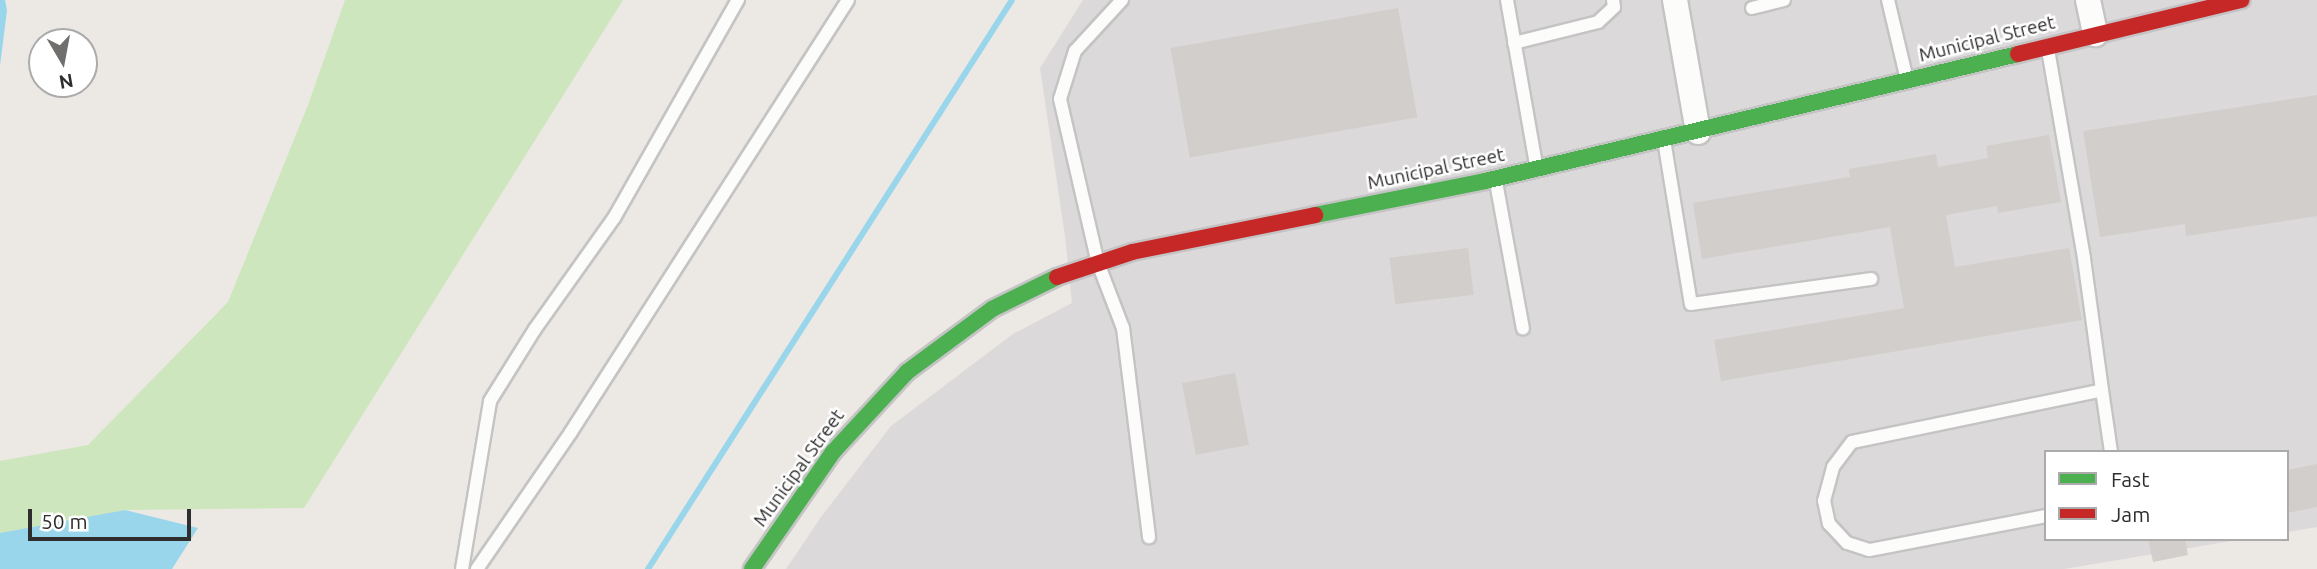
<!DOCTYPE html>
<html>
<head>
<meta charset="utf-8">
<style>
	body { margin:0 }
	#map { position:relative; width:2317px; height:569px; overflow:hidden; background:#ece8e4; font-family:Ubuntu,sans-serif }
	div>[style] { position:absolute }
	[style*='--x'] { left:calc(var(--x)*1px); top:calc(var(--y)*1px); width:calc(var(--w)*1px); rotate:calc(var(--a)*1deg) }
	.industrial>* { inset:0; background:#dcd9db }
	.green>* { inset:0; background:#cee6be }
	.water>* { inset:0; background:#99d6ec }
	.stream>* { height:6px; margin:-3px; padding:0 3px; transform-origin:3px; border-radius:3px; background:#99d6ec }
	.building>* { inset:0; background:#d1cecb; transform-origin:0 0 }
	.roads { filter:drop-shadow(2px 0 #c5c4c5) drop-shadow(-2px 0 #c5c4c5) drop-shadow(0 2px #c5c4c5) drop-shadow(0 -2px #c5c4c5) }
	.lane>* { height:12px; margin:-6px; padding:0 6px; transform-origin:6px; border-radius:6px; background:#fcfcfb }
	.street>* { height:24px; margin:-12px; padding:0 12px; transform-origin:12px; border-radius:12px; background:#fcfcfb }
	.fast>* { height:16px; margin:-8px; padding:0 8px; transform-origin:8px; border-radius:8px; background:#4caf50 }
	.jam>* { height:16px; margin:-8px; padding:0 8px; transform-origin:8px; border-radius:8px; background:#c62828 }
	span { translate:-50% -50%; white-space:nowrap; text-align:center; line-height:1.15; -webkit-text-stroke:5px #fff; paint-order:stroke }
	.street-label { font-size:19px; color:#2e2e2e }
	.legend { position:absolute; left:2044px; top:450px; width:245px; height:91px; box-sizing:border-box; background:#fff; border:2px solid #ababab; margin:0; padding:9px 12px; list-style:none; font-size:21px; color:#2e2e2e }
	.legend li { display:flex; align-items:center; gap:14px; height:35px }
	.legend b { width:35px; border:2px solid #ababab }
	.north { position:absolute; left:28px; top:28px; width:70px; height:70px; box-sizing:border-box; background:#fff; border:2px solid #ababab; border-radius:50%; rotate:170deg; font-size:19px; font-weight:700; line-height:28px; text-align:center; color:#2e2e2e }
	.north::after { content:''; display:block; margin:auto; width:24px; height:32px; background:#706f6e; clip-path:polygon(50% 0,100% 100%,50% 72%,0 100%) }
	.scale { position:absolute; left:28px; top:509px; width:163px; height:32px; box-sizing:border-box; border:4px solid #2e2e2e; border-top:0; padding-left:9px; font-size:21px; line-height:24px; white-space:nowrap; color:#2e2e2e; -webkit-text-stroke:5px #fff; paint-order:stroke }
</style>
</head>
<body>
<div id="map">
	<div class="industrial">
		<div style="clip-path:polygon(1083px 0,2317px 0,2317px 527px,2287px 532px,2287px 452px,2046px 452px,2046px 539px,2243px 539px,2064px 569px,786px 569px,821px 517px,891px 426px,1013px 334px,1072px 303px,1065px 236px,1040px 68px)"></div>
	</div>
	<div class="green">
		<div style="clip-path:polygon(345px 0,623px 0,304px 508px,125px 510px,0 535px,0 461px,88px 445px,228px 302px,308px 105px)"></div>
	</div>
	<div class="water">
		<div style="clip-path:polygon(0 0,5px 0,7px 10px,0 66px)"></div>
		<div style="clip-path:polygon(125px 510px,198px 528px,172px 569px,0 569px,0 533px)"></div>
	</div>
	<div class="stream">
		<div style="--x:648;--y:569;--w:675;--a:-57.39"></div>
	</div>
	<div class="building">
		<div style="left:1398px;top:8px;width:111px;height:231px;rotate:80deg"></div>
		<div style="clip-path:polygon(2317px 95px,2317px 216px,2186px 236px,2185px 224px,2100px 237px,2083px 131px)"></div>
		<div style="clip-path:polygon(2049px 135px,2061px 202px,1998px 213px,1997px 206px,1946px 215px,1955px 267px,2069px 248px,2082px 320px,1721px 381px,1714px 340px,1904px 308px,1890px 227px,1702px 259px,1693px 203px,1850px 177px,1849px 169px,1936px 154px,1938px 167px,1988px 158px,1986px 146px)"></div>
		<div style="left:1468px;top:248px;width:47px;height:79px;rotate:83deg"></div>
		<div style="left:1235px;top:373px;width:73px;height:54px;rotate:79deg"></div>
		<div style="clip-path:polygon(2317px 464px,2317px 507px,2287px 513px,2287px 470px)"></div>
		<div style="clip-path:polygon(2148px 539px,2185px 539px,2188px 555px,2153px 562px)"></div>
	</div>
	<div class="roads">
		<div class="lane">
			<div style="--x:1122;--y:0;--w:69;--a:132.7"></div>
			<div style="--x:1075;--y:51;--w:50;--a:107.4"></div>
			<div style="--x:1060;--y:99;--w:168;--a:77"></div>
			<div style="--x:1098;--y:263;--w:70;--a:69"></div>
			<div style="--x:1123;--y:328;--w:211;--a:82.9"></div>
			<div style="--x:1507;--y:0;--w:168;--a:80"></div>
			<div style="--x:1888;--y:0;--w:82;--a:76.6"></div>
			<div style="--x:1752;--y:8;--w:33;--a:-14"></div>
			<div style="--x:1514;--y:43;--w:87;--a:-14"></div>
			<div style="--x:1598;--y:22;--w:22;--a:-43"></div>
			<div style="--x:1614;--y:7;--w:7;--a:-98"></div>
			<div style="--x:1664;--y:140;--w:166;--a:80.7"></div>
			<div style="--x:1691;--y:304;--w:182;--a:-7.9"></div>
			<div style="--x:1496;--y:182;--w:149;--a:79.6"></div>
			<div style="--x:2102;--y:390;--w:63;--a:81.7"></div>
			<div style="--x:2046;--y:516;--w:180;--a:169.1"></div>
			<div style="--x:1869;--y:550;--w:23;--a:-162"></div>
			<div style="--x:1847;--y:543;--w:26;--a:-133"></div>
			<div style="--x:1829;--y:524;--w:24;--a:-102"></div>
			<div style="--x:1824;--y:501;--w:35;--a:-75"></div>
			<div style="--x:1833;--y:467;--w:31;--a:-53"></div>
			<div style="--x:1852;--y:442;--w:255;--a:-11.7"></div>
			<div style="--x:2102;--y:390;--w:133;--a:-97.8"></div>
			<div style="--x:2084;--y:258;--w:212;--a:-99.8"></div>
			<div style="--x:462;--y:569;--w:170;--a:-80.5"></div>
			<div style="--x:490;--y:401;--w:85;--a:-58"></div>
			<div style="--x:535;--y:329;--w:136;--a:-54.6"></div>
			<div style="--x:614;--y:218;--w:251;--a:-60.4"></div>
			<div style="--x:477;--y:569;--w:166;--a:-55.5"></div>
			<div style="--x:571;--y:432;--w:513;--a:-57.33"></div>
		</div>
		<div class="street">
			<div style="--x:1675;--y:0;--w:134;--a:80.1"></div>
			<div style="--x:2088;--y:0;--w:35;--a:78"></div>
		</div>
		<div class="fast">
			<div style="--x:1315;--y:215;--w:173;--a:-11.3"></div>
			<div style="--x:1485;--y:181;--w:548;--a:-13.4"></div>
			<div style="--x:752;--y:569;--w:142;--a:-55.3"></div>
			<div style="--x:833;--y:452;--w:109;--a:-47.2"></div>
			<div style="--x:907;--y:372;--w:106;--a:-36.5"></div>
			<div style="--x:992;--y:309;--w:72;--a:-26.2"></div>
		</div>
		<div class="jam">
			<div style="--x:2018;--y:54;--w:230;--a:-13.6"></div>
			<div style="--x:1057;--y:277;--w:79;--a:-18.4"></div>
			<div style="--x:1132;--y:252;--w:187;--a:-11.4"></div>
		</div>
	</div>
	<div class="street-label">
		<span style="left:1987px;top:39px;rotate:-14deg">Municipal Street</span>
		<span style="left:1436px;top:169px;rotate:-12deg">Municipal Street</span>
		<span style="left:799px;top:468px;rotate:-54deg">Municipal Street</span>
	</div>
	<ul class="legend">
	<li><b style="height:9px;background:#4caf50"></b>Fast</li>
	<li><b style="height:9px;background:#c62828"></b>Jam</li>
	</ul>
	<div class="north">N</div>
	<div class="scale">50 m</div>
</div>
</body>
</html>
